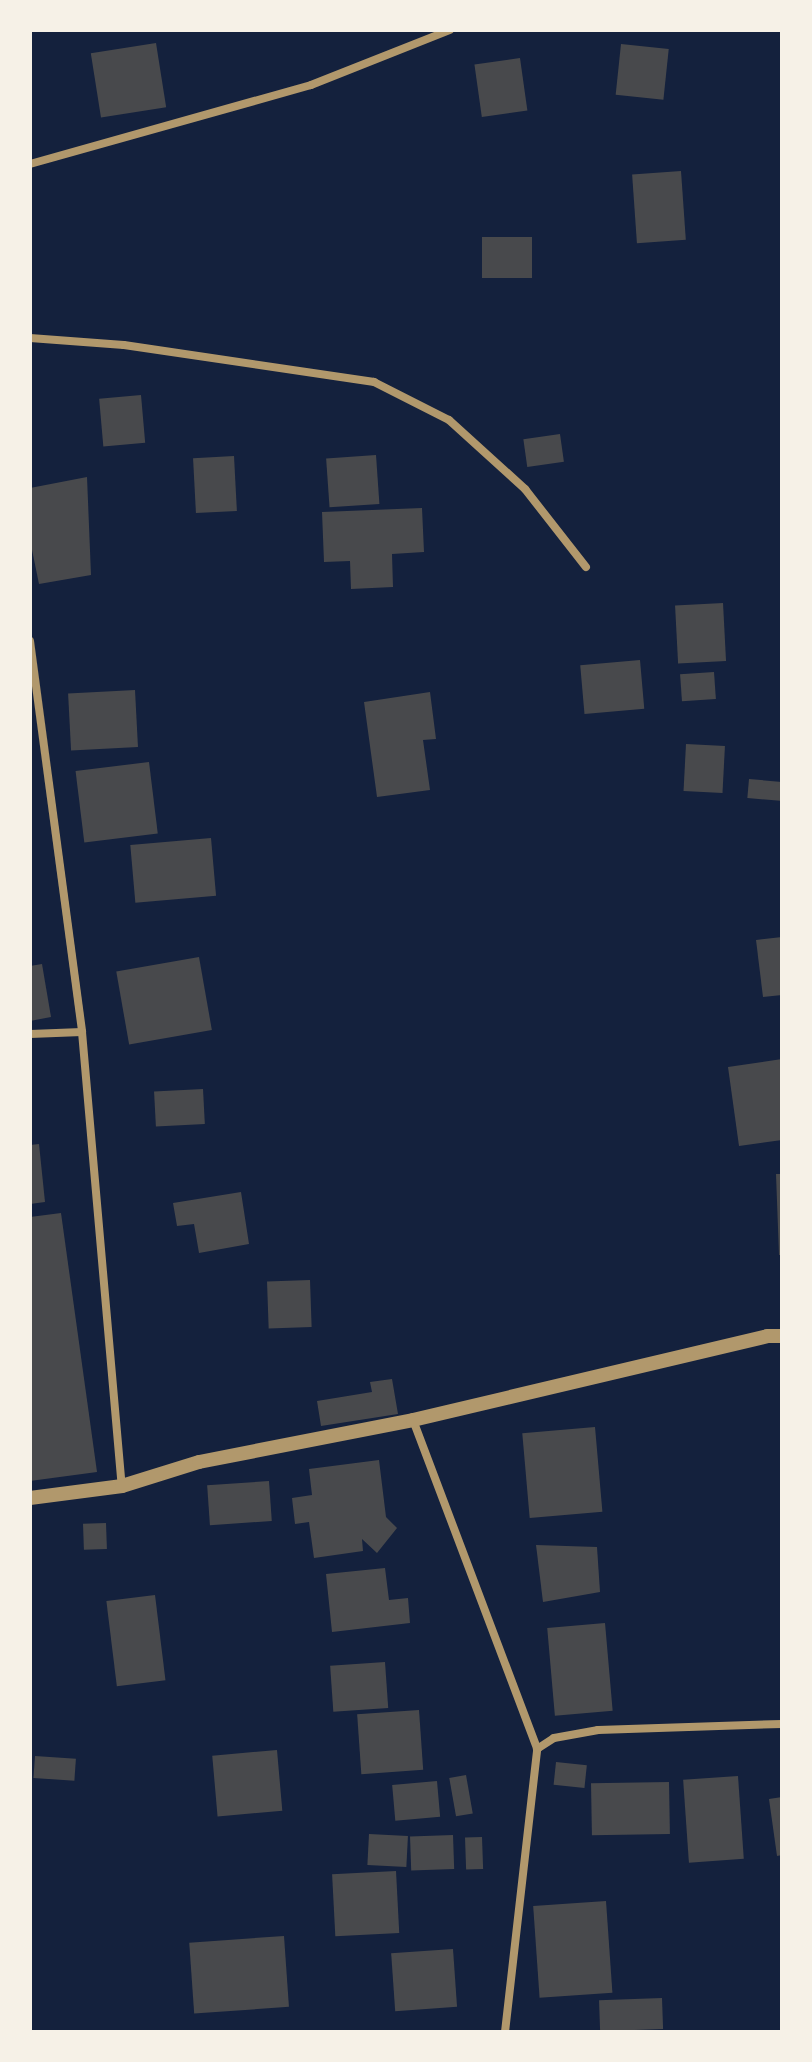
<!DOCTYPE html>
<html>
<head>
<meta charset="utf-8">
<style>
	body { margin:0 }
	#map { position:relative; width:812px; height:2062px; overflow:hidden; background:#14213d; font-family:Manrope,sans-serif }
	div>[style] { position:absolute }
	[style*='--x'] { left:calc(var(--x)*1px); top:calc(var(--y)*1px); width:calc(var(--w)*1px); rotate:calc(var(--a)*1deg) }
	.building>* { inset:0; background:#48494c; transform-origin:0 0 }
	.minor>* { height:8px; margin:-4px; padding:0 4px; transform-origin:4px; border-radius:4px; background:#b1986c }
	.tertiary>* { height:14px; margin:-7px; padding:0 7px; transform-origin:7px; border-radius:7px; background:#b1986c }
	span { translate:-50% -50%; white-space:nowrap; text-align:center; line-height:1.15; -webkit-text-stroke:8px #f6f1e7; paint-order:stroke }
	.frame { position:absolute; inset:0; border:32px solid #f6f1e7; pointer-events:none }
</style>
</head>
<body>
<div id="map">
	<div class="building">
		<div style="left:156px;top:43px;width:65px;height:66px;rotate:81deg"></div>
		<div style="left:621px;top:44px;width:48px;height:51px;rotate:6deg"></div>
		<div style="left:520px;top:58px;width:53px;height:46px;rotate:82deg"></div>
		<div style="left:681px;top:171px;width:69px;height:49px;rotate:86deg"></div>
		<div style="left:482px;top:237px;width:50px;height:41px"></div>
		<div style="left:141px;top:395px;width:48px;height:42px;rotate:85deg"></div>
		<div style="left:560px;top:434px;width:28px;height:37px;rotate:82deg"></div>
		<div style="left:376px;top:455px;width:49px;height:50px;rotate:86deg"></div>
		<div style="left:234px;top:456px;width:55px;height:41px;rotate:87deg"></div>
		<div style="clip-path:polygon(87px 477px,91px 575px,39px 584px,30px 540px,30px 488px)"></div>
		<div style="clip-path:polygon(422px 508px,424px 552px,392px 554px,393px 587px,351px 589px,350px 561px,324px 562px,322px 512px)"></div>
		<div style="left:723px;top:603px;width:58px;height:48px;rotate:87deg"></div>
		<div style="left:640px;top:660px;width:49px;height:60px;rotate:85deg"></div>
		<div style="left:714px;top:672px;width:27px;height:34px;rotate:86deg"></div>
		<div style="left:135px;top:690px;width:57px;height:67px;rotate:87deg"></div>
		<div style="clip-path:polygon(430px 692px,436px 739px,423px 740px,430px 790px,377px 797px,364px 702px)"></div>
		<div style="left:686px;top:744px;width:39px;height:47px;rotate:3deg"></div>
		<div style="left:149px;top:762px;width:72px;height:74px;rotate:83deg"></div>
		<div style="left:749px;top:779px;width:33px;height:19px;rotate:5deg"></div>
		<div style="left:211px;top:838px;width:58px;height:81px;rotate:85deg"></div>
		<div style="clip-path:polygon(782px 937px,782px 995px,763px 997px,756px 940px)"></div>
		<div style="left:199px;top:957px;width:74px;height:84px;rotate:80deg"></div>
		<div style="clip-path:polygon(42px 964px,51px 1017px,30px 1021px,30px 966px)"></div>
		<div style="clip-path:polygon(782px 1059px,782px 1140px,739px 1146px,728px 1067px)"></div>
		<div style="left:203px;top:1089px;width:35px;height:49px;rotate:87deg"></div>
		<div style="clip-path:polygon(39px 1144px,45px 1202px,30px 1204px,30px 1145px)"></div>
		<div style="clip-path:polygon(776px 1174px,782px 1174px,782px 1255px,779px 1255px)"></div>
		<div style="clip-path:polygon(241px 1192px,249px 1244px,199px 1253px,194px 1224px,177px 1226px,173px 1203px)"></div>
		<div style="clip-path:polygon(61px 1213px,97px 1472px,30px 1481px,30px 1217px)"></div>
		<div style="left:310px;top:1280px;width:47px;height:43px;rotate:88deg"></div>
		<div style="clip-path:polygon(392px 1379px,398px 1414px,321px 1426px,317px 1401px,372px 1392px,370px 1382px)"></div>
		<div style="left:595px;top:1427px;width:85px;height:73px;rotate:85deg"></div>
		<div style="clip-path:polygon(379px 1460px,386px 1517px,397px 1528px,377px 1553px,362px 1539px,363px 1551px,314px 1558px,309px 1522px,295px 1524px,292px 1498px,312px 1495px,309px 1469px)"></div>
		<div style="left:269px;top:1481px;width:40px;height:62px;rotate:86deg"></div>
		<div style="left:106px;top:1523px;width:26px;height:23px;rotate:88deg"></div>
		<div style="clip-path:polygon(536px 1545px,597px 1547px,600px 1592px,543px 1602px)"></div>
		<div style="clip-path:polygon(385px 1568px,389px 1600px,408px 1598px,410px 1623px,332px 1632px,326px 1574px)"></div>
		<div style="left:155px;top:1595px;width:86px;height:49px;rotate:83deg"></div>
		<div style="left:605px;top:1623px;width:88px;height:58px;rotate:85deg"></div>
		<div style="left:385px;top:1662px;width:46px;height:55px;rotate:86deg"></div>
		<div style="left:419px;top:1710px;width:60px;height:62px;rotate:86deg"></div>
		<div style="left:277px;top:1750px;width:61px;height:65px;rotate:85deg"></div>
		<div style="left:35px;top:1756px;width:41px;height:22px;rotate:4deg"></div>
		<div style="left:556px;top:1762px;width:31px;height:23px;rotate:6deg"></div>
		<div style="left:466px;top:1775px;width:39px;height:17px;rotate:80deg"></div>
		<div style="left:738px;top:1776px;width:83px;height:55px;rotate:86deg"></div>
		<div style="left:437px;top:1781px;width:36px;height:45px;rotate:85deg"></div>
		<div style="left:669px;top:1782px;width:52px;height:78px;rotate:89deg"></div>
		<div style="clip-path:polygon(782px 1797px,782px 1855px,777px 1856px,769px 1799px)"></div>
		<div style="left:369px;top:1834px;width:39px;height:31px;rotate:3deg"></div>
		<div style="left:453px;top:1835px;width:34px;height:43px;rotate:88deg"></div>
		<div style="left:482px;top:1837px;width:32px;height:17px;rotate:88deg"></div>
		<div style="left:396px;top:1871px;width:62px;height:64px;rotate:87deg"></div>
		<div style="left:606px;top:1901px;width:92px;height:73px;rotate:86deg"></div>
		<div style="left:284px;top:1936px;width:71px;height:95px;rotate:86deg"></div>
		<div style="left:453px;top:1949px;width:58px;height:62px;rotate:86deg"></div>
		<div style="left:662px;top:1998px;width:31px;height:63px;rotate:88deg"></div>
	</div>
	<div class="minor">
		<div style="--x:30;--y:164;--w:292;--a:-15.7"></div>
		<div style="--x:311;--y:85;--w:149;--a:-21.6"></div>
		<div style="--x:30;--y:338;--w:94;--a:4.3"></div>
		<div style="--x:124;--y:345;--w:253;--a:8.4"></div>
		<div style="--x:374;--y:382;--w:84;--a:26.9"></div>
		<div style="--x:449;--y:420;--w:103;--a:42.2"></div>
		<div style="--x:525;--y:489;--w:99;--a:52"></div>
		<div style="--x:30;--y:641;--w:394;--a:82.4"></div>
		<div style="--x:82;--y:1032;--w:456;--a:85"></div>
		<div style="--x:30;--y:1034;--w:52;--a:-2.2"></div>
		<div style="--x:413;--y:1420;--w:352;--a:69.3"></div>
		<div style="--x:505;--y:2032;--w:285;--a:-83.5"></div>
		<div style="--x:537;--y:1749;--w:20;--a:-33"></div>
		<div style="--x:554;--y:1738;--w:45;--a:-10.3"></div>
		<div style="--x:598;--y:1730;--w:184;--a:-1.9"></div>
	</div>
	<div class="tertiary">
		<div style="--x:30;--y:1498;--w:93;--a:-7.4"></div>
		<div style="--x:122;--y:1486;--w:81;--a:-17.3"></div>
		<div style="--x:199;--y:1462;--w:218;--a:-11.1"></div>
		<div style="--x:413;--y:1420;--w:364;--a:-13.3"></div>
		<div style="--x:767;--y:1336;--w:15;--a:0"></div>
	</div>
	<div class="frame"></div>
</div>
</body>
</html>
